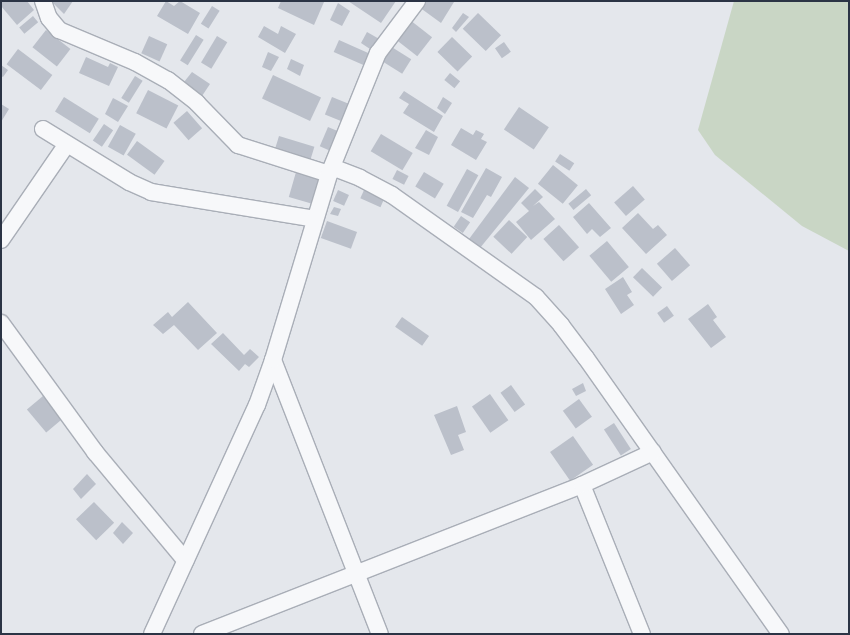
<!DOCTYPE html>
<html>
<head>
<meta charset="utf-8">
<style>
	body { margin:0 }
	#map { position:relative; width:850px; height:635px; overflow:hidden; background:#e4e7ec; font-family:"IBM Plex Sans",sans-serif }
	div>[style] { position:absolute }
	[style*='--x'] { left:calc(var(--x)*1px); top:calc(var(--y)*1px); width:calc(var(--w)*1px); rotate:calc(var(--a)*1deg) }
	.green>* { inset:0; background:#c9d6c5 }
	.building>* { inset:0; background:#bbc0ca; transform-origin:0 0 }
	.roads { filter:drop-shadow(1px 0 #a9aeb7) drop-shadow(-1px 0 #a9aeb7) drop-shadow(0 1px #a9aeb7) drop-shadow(0 -1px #a9aeb7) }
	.minor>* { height:16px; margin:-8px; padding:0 8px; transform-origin:8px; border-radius:8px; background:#f7f8fa }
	span { translate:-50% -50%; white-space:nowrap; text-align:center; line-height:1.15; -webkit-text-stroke:3.5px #f4f6f9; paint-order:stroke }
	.frame { position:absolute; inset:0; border:2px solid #2b3445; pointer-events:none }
</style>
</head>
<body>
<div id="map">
	<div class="green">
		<div style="clip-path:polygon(734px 1px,849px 1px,849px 251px,802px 226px,715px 155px,698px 130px)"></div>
	</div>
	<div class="building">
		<div style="clip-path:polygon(1px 1px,27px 1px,34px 10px,17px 25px,1px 6px)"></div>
		<div style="clip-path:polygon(51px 1px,73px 1px,64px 14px)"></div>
		<div style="clip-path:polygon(166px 1px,174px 6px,180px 1px,200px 13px,188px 34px,157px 16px)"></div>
		<div style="clip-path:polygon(281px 1px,321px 1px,324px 2px,314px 25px,278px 8px)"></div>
		<div style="clip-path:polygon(348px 1px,396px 1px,381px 23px)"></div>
		<div style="clip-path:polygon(423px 1px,452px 1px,454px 2px,441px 23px,419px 7px)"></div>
		<div style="clip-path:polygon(338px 3px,350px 11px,342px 26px,330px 20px)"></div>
		<div style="left:212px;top:6px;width:9px;height:21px;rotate:32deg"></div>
		<div style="clip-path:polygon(463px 13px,469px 17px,456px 32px,452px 28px)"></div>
		<div style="left:478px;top:13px;width:32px;height:22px;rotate:44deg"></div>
		<div style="left:33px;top:16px;width:8px;height:18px;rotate:50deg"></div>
		<div style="left:410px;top:20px;width:28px;height:24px;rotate:38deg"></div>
		<div style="clip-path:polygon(264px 26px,278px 34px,281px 26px,296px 34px,285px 53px,258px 37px)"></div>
		<div style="left:46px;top:30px;width:31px;height:22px;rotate:38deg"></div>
		<div style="clip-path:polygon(367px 32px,381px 40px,373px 51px,361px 43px)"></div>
		<div style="left:196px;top:35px;width:9px;height:30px;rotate:32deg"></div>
		<div style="left:149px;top:36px;width:20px;height:19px;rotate:24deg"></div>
		<div style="left:217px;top:36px;width:12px;height:31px;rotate:31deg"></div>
		<div style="left:452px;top:37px;width:28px;height:21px;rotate:44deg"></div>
		<div style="left:339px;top:40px;width:35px;height:13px;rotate:24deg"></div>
		<div style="left:504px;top:42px;width:12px;height:11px;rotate:55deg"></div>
		<div style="left:390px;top:46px;width:25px;height:17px;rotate:32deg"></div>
		<div style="left:18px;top:49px;width:43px;height:19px;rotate:37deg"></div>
		<div style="clip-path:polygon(268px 52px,279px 57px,271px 71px,262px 67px)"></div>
		<div style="clip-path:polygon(86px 57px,108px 67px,110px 63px,118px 67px,109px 86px,79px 73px)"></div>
		<div style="clip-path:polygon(291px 59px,304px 65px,300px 76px,287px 69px)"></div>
		<div style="clip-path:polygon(1px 65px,8px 70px,3px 77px,1px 76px)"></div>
		<div style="clip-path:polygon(192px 72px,210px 84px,202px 96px,184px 82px)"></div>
		<div style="left:450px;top:73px;width:13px;height:9px;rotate:39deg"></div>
		<div style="left:273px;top:75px;width:53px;height:26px;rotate:25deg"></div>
		<div style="left:135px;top:76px;width:9px;height:26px;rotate:32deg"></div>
		<div style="left:148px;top:90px;width:34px;height:26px;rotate:27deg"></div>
		<div style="clip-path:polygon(404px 91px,443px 116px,434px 132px,403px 113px,409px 104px,399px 98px)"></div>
		<div style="left:64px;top:97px;width:41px;height:17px;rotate:32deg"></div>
		<div style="left:332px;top:97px;width:22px;height:19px;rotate:22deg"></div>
		<div style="clip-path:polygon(443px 97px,452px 103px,445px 114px,437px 108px)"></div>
		<div style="clip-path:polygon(113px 98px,128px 106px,118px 122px,105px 114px)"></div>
		<div style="clip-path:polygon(1px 104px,9px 109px,1px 122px)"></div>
		<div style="left:519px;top:107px;width:36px;height:27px;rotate:34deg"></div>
		<div style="left:187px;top:111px;width:23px;height:18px;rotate:49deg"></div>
		<div style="left:104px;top:124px;width:11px;height:20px;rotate:34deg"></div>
		<div style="left:120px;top:125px;width:18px;height:25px;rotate:29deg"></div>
		<div style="left:328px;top:127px;width:13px;height:21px;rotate:23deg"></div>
		<div style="clip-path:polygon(461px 128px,473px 135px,476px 130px,484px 134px,481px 139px,487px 142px,476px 160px,451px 145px)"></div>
		<div style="clip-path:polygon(426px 130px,438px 137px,429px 155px,415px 148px)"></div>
		<div style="left:381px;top:134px;width:37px;height:20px;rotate:31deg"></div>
		<div style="left:279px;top:136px;width:37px;height:14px;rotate:17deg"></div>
		<div style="left:137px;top:141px;width:34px;height:17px;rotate:36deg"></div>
		<div style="left:560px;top:154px;width:17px;height:9px;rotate:33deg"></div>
		<div style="left:553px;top:165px;width:32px;height:24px;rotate:39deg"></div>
		<div style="clip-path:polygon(486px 168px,502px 177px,491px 197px,487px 195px,473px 218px,461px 212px)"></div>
		<div style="left:467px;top:169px;width:13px;height:42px;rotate:29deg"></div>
		<div style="left:397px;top:170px;width:13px;height:10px;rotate:27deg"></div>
		<div style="left:296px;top:172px;width:26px;height:26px;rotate:16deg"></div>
		<div style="left:424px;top:172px;width:23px;height:17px;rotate:31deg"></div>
		<div style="clip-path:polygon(515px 177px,529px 188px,480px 248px,469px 239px)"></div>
		<div style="left:633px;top:186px;width:18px;height:25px;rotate:49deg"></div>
		<div style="clip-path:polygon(535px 189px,543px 197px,533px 206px,539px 202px,555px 219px,531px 240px,516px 222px,529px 211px,521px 203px)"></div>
		<div style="left:586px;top:189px;width:8px;height:23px;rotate:50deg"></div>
		<div style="left:338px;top:190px;width:12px;height:12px;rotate:24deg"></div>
		<div style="left:364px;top:190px;width:22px;height:9px;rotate:24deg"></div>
		<div style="clip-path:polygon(589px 203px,611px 228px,600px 237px,592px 229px,587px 234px,573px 217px)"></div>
		<div style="clip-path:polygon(334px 207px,341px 209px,338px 216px,330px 214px)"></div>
		<div style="clip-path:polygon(638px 213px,653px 229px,658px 225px,667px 235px,646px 254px,622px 228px)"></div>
		<div style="left:461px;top:216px;width:11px;height:13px;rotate:34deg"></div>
		<div style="left:509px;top:220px;width:25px;height:23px;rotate:43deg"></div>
		<div style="left:327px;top:221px;width:32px;height:18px;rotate:20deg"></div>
		<div style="left:559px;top:225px;width:30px;height:21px;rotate:48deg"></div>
		<div style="left:607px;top:241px;width:34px;height:23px;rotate:50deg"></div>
		<div style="left:675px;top:248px;width:23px;height:24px;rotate:49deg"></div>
		<div style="left:642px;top:268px;width:28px;height:13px;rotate:44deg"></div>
		<div style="clip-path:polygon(623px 277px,632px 292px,627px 295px,634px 305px,621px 314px,605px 289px)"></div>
		<div style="clip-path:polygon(188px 302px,217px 333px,198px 350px,174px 325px,163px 334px,153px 325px,168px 312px,172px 317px)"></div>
		<div style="clip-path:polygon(708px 304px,717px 317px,713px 320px,726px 337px,711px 348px,688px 319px)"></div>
		<div style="left:667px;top:306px;width:12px;height:12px;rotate:55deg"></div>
		<div style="left:402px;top:317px;width:33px;height:12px;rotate:35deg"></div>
		<div style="clip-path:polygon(223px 333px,244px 355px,250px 349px,259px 357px,249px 367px,245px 364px,239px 371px,211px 344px)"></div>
		<div style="clip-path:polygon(583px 383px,586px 391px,576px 396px,572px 389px)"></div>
		<div style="left:511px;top:385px;width:24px;height:13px;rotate:54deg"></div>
		<div style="left:490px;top:394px;width:32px;height:22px;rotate:55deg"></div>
		<div style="left:43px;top:396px;width:30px;height:21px;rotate:50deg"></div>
		<div style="left:579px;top:399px;width:22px;height:20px;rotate:54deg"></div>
		<div style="clip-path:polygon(457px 406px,466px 432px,458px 435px,464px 450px,451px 455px,434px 415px)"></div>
		<div style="left:614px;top:423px;width:31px;height:12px;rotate:57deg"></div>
		<div style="left:573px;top:436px;width:35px;height:28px;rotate:55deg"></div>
		<div style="clip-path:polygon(87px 474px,96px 484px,81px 499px,73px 489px)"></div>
		<div style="left:94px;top:502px;width:29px;height:25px;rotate:46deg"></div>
		<div style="clip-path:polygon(122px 522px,133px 533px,123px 544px,113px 533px)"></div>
	</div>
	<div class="roads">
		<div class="minor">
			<div style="--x:43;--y:1;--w:18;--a:71"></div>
			<div style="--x:49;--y:18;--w:16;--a:50"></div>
			<div style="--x:59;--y:30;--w:82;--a:22.8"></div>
			<div style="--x:135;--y:62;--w:38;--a:29"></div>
			<div style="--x:168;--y:80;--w:37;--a:38"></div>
			<div style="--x:197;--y:103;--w:59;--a:45.7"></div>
			<div style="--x:238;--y:145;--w:96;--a:17.7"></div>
			<div style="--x:43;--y:129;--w:101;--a:31.6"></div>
			<div style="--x:129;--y:182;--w:24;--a:24"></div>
			<div style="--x:151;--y:192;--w:166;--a:9.3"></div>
			<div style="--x:332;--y:167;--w:30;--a:21"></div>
			<div style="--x:360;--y:178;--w:36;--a:28"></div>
			<div style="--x:392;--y:195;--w:176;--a:35.3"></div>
			<div style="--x:536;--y:297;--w:38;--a:48"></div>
			<div style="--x:561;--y:325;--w:41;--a:52.9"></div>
			<div style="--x:586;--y:358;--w:338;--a:54.8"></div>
			<div style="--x:1;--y:240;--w:116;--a:-55.5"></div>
			<div style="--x:1;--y:323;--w:160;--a:53.9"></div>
			<div style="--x:95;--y:452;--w:141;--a:50.2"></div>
			<div style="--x:273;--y:360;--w:294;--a:68.7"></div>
			<div style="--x:582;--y:485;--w:161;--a:68.1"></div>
			<div style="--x:152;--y:634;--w:252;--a:-65.4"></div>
			<div style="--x:257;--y:405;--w:48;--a:-70.4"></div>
			<div style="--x:273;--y:360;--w:194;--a:-73.2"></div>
			<div style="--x:329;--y:174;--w:131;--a:-68"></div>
			<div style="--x:378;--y:53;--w:65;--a:-53.1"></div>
			<div style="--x:202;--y:634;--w:408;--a:-21.4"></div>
			<div style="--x:582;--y:485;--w:78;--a:-24.9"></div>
		</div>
	</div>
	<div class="frame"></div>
</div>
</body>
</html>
